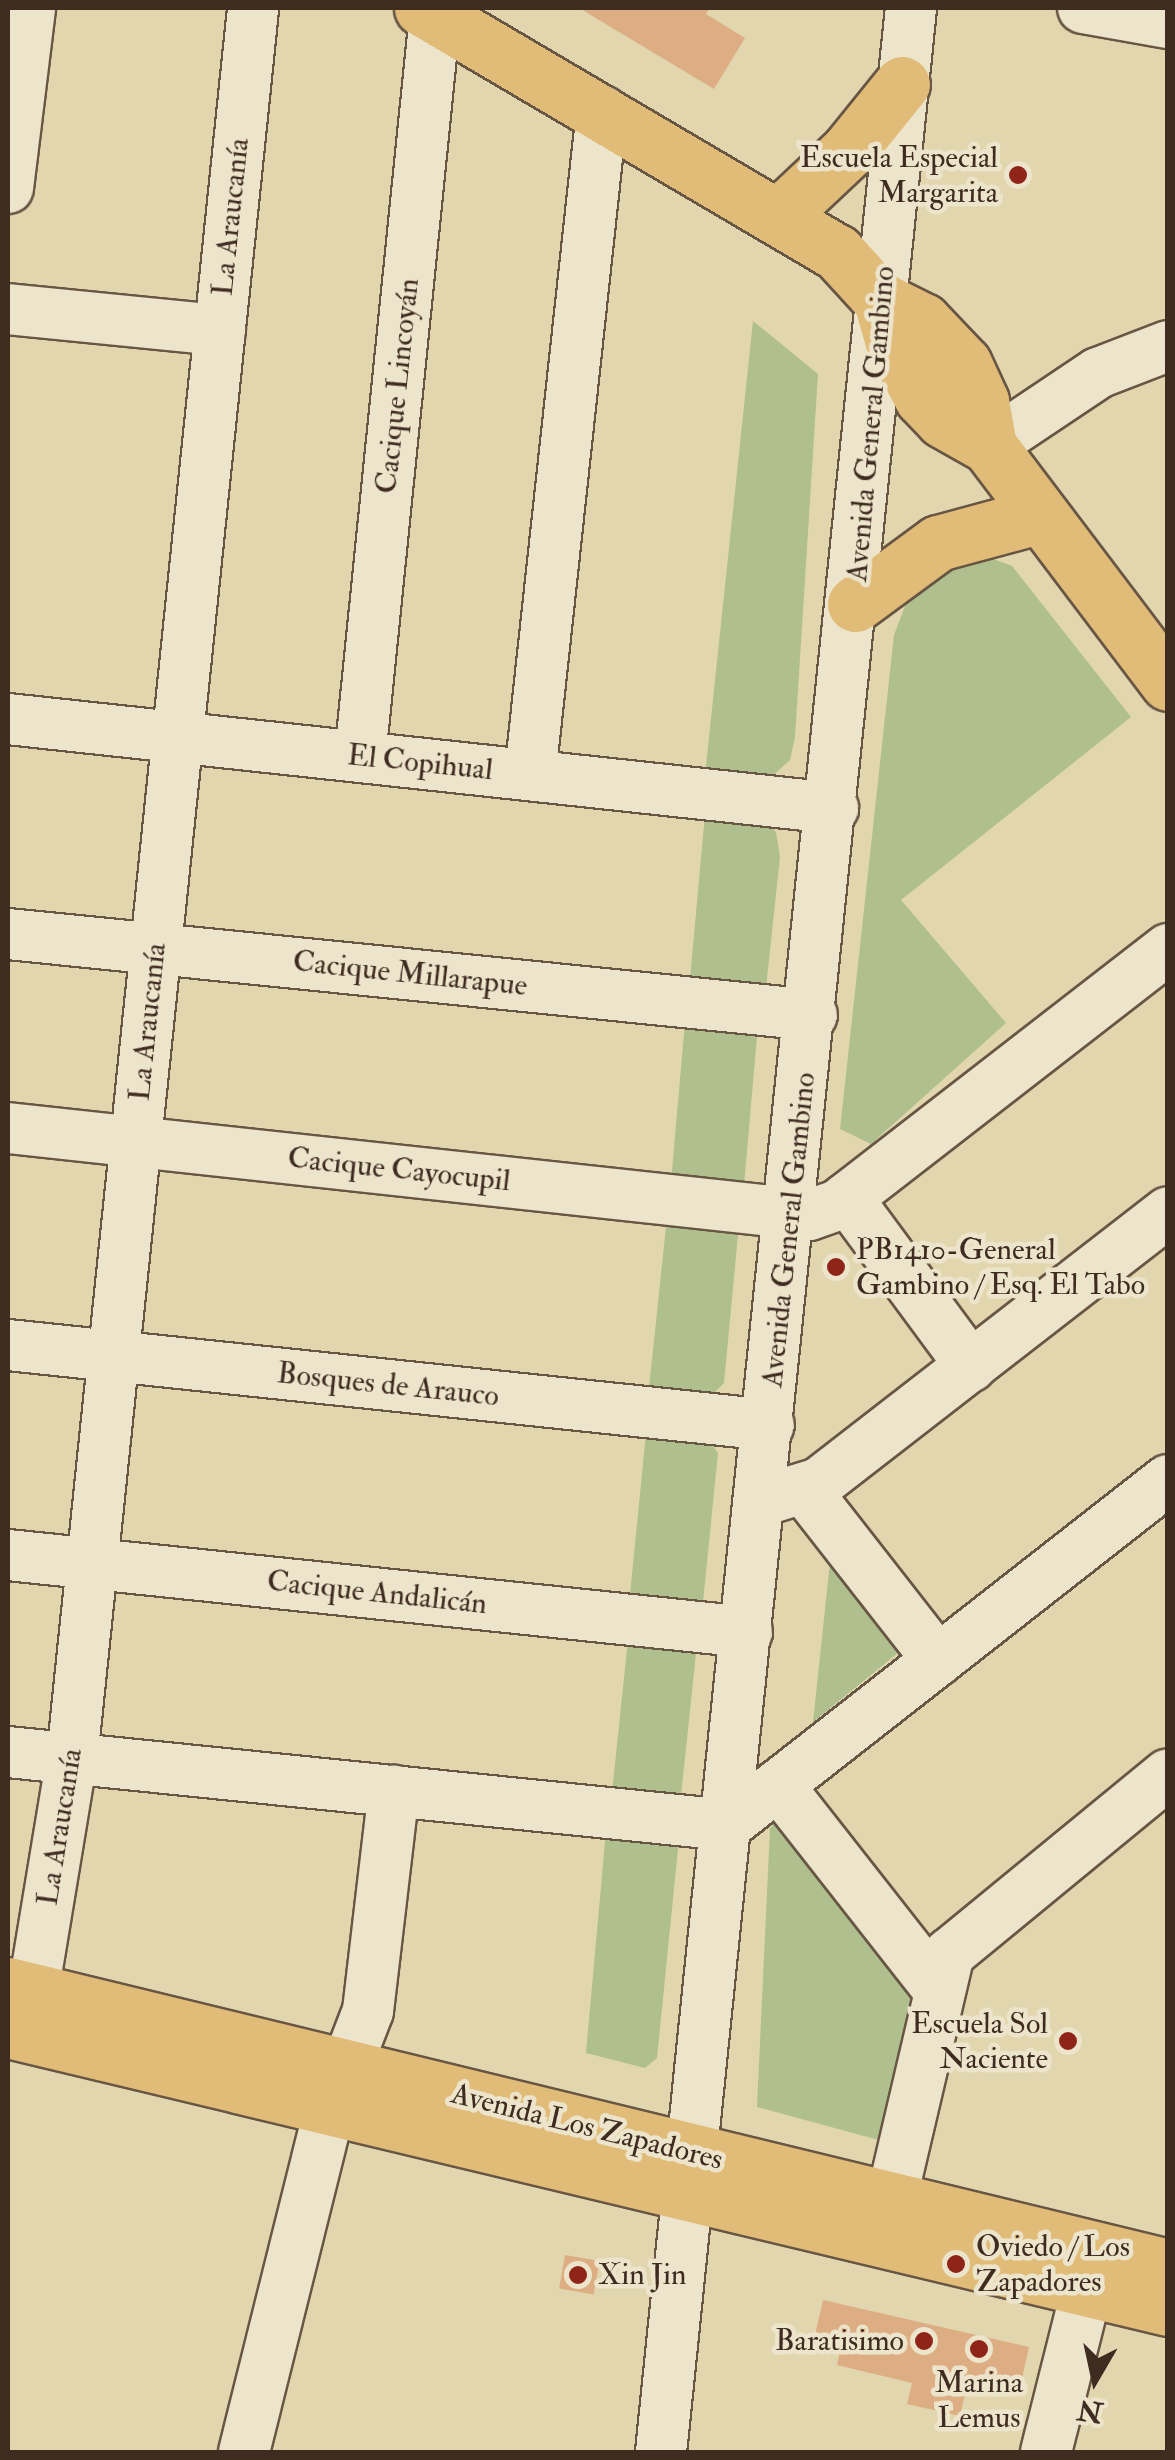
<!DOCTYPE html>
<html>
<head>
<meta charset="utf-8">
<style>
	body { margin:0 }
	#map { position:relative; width:1175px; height:2460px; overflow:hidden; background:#e2d6af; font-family:"IM FELL Double Pica",serif }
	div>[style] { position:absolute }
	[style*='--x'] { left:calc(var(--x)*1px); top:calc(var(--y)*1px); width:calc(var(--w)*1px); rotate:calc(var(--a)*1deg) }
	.green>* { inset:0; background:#afbf8e; transform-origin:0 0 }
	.building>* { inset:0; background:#ddad83; transform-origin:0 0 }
	.roads { filter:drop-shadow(2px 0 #685644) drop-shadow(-2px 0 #685644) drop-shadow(0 2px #685644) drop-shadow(0 -2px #685644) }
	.minor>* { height:50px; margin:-25px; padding:0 25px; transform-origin:25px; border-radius:25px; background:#ece4cb }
	.major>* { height:55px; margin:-27.5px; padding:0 27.5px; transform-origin:27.5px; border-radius:27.5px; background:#e1bb78 }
	.dots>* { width:28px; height:28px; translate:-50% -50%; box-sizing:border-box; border:5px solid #ece4cb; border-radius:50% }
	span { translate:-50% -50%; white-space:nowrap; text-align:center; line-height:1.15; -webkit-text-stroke:9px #ece4cb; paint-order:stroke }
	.poi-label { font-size:30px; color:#3f2c21 }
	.right { translate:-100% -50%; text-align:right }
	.left { translate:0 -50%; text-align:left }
	.street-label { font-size:30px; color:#3f2c21 }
	.frame { position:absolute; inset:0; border:10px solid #3f2c21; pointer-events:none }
	.north { position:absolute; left:1045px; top:2330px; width:100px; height:100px; -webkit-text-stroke:8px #ece4cb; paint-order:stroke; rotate:189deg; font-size:28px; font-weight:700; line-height:40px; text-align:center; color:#3f2c21 }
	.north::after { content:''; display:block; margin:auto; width:35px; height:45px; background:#3f2c21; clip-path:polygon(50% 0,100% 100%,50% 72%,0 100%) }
</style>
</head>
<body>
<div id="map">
	<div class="green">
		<div style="clip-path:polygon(753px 321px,818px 374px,795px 737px,790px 760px,769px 779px,705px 775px)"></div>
		<div style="clip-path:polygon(980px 554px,1012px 566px,1131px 717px,901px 900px,1006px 1023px,871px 1144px,840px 1129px,894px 635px,916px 577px)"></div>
		<div style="clip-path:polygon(705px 814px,765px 820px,776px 832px,780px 857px,765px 997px,689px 990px)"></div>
		<div style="left:685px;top:1022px;width:73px;height:159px;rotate:5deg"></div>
		<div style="clip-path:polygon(667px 1217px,739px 1224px,724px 1383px,712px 1395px,649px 1388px)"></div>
		<div style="clip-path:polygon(646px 1433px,708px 1439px,718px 1453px,702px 1612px,629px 1605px)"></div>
		<div style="clip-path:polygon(831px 1553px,904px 1648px,813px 1722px)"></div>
		<div style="left:628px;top:1640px;width:69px;height:159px;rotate:6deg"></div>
		<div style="clip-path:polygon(802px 1800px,923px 1950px,886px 2142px,757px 2107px,770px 1828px)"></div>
		<div style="clip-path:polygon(606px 1831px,679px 1839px,657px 2058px,645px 2068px,586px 2053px)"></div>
	</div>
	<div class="building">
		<div style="clip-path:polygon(579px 8px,710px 8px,706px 14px,745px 38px,714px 89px)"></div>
		<div style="left:565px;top:2255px;width:35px;height:34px;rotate:10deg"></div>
		<div style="clip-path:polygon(823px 2300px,1029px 2347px,1019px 2392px,968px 2381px,960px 2416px,907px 2404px,912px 2383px,837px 2365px,842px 2342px,815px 2335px)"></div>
	</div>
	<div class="roads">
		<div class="minor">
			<div style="--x:1083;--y:8;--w:86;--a:10"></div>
			<div style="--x:8;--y:188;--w:181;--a:-83"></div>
			<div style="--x:8;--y:309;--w:213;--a:5.7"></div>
			<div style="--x:989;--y:446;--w:131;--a:-33.8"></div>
			<div style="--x:1098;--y:373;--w:75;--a:-21.1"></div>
			<div style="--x:8;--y:719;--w:830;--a:6.16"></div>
			<div style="--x:360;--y:757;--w:745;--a:-84.22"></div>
			<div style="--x:530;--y:775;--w:668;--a:-83.81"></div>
			<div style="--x:8;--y:934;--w:808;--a:5.75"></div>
			<div style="--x:8;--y:1128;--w:806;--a:6.2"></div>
			<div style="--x:809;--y:1215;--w:31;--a:-19"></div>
			<div style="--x:838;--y:1205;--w:418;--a:-37.8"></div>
			<div style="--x:847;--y:1198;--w:209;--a:53.6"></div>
			<div style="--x:8;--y:1345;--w:765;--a:6"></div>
			<div style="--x:805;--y:1490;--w:216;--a:52"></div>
			<div style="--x:761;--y:1501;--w:61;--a:-17.2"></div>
			<div style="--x:819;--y:1483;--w:442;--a:-37.8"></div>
			<div style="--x:8;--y:1555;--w:743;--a:5.95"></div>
			<div style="--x:8;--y:1752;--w:723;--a:5.8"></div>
			<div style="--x:727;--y:1825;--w:560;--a:-38.04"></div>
			<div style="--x:778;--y:1785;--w:259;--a:51.9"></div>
			<div style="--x:27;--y:2029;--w:275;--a:-80.6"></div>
			<div style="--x:72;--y:1758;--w:1759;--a:-84.09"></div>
			<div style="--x:346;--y:2068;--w:61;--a:-68.9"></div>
			<div style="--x:368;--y:2011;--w:222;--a:-83.3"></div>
			<div style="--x:891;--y:2201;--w:254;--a:-76.8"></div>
			<div style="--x:949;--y:1954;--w:283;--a:-39.4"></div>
			<div style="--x:244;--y:2452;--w:356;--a:-76"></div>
			<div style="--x:661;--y:2452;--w:2457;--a:-84.16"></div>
			<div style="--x:1046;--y:2452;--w:168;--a:-75.9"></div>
		</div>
		<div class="major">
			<div style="--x:422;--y:8;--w:481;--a:30.5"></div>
			<div style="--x:837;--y:252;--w:65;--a:47.5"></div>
			<div style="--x:881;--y:300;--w:48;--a:74.2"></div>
			<div style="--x:894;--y:346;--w:59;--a:61.7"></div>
			<div style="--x:922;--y:398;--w:30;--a:46"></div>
			<div style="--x:943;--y:420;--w:53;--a:29.5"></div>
			<div style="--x:780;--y:215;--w:93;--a:-43.3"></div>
			<div style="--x:848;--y:151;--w:86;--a:-51.1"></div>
			<div style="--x:881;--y:300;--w:47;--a:26.6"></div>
			<div style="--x:923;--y:321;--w:59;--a:46.4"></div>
			<div style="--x:964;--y:364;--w:41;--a:65.3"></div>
			<div style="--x:981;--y:401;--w:46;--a:79.9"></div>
			<div style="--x:989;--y:446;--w:297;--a:52.9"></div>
			<div style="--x:855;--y:604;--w:103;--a:-36.3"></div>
			<div style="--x:938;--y:543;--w:104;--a:-15.1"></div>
			<div style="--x:8;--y:1985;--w:1194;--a:13.66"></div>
			<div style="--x:8;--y:2030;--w:1193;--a:13.48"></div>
		</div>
	</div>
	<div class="dots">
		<div style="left:1018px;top:175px;background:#8f2418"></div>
		<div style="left:836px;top:1267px;background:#8f2418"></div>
		<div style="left:1068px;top:2041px;background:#8f2418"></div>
		<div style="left:956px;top:2264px;background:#8f2418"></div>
		<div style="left:578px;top:2275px;background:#8f2418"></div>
		<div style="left:924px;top:2341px;background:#8f2418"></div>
		<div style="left:979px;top:2349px;background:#8f2418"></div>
	</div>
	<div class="poi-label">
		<span class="right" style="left:998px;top:175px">Escuela Especial<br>Margarita</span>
		<span class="left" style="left:856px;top:1267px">PB1410-General<br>Gambino / Esq. El Tabo</span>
		<span class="right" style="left:1048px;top:2041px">Escuela Sol<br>Naciente</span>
		<span class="left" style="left:976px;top:2264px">Oviedo / Los<br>Zapadores</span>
		<span class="left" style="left:598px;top:2275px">Xin Jin</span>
		<span class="right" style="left:904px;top:2341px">Baratisimo</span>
		<span style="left:979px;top:2400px">Marina<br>Lemus</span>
	</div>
	<div class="street-label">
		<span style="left:231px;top:217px;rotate:-84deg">La Araucanía</span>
		<span style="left:398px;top:386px;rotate:-84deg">Cacique Lincoyán</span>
		<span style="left:871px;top:424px;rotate:-85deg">Avenida General Gambino</span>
		<span style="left:420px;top:763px;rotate:6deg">El Copihual</span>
		<span style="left:410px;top:974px;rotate:6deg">Cacique Millarapue</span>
		<span style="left:148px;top:1022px;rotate:-84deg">La Araucanía</span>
		<span style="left:399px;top:1170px;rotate:6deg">Cacique Cayocupil</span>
		<span style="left:789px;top:1230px;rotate:-84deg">Avenida General Gambino</span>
		<span style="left:388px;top:1385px;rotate:6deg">Bosques de Arauco</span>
		<span style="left:377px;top:1593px;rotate:6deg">Cacique Andalicán</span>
		<span style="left:60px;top:1827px;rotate:-81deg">La Araucanía</span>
		<span style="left:587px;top:2127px;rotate:14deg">Avenida Los Zapadores</span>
	</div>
	<div class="frame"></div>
	<div class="north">N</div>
</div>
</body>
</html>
